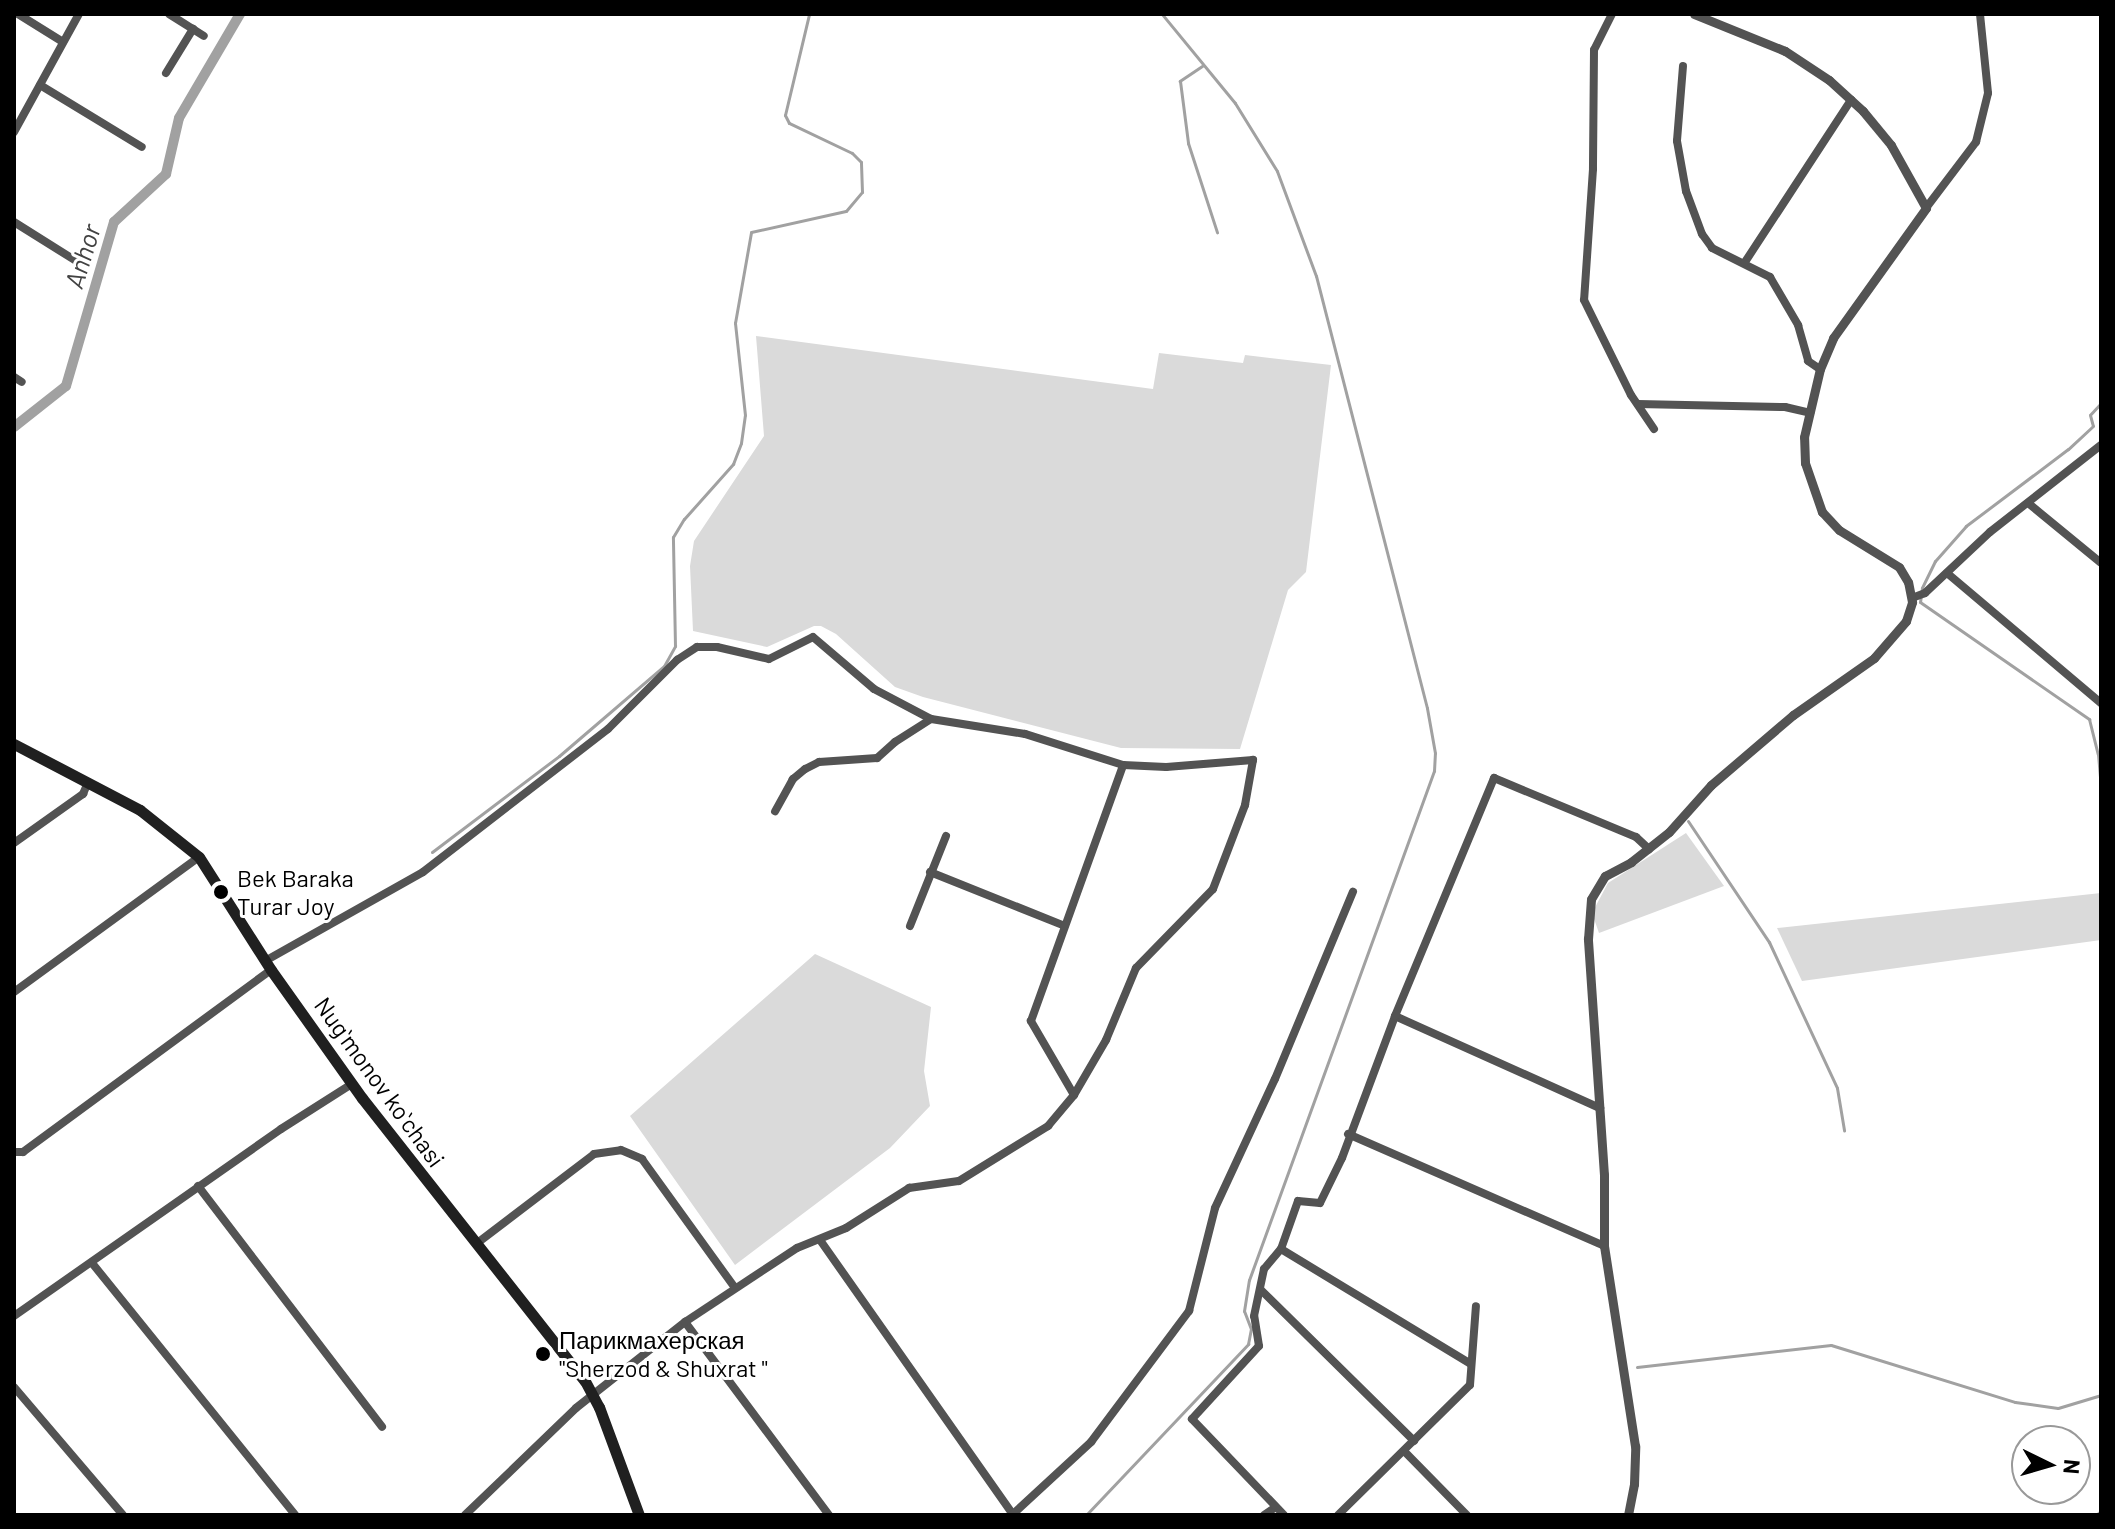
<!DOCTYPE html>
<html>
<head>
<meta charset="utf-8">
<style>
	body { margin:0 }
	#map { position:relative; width:2115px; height:1529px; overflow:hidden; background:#fff; font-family:Barlow,sans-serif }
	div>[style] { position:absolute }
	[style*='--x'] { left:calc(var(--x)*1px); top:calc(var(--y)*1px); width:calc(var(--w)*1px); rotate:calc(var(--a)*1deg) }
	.green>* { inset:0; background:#dadada }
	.stream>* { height:3px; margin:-1.5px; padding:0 1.5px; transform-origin:1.5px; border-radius:1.5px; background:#a1a1a1 }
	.canal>* { height:10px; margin:-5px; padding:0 5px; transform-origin:5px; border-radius:5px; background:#a1a1a1 }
	.minor>* { height:8px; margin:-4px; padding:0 4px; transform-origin:4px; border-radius:4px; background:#535353 }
	.tertiary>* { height:9px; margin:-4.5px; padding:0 4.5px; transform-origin:4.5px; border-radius:4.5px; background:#535353 }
	.secondary>* { height:11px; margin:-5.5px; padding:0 5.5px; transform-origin:5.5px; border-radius:5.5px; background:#202020 }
	.dots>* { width:22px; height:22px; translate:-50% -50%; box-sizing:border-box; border:4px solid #fff; border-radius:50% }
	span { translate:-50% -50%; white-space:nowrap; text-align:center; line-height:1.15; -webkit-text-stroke:6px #fff; paint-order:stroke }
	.poi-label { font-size:24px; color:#000 }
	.left { translate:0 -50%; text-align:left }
	.street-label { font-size:24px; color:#000 }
	.water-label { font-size:26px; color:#424242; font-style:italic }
	.frame { position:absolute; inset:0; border:16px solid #000; pointer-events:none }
	.north { position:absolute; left:2011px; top:1425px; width:80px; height:80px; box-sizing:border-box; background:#fff; border:2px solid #999; border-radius:50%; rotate:95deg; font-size:22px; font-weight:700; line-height:32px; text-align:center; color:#000 }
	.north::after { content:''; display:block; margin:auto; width:28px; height:36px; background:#000; clip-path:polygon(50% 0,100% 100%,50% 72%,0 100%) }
</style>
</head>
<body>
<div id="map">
	<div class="green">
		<div style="clip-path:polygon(756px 336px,1153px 389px,1159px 353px,1243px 363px,1245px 355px,1331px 365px,1306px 572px,1288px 590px,1240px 749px,1121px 748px,923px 697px,895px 687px,836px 634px,821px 626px,814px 626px,767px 647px,693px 631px,690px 566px,694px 541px,764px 436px)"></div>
		<div style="clip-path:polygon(1686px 833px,1724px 886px,1599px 933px,1592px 913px,1608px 883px)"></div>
		<div style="clip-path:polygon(2101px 893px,2101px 940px,1802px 981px,1777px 928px)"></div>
		<div style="clip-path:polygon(815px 954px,931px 1007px,924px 1071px,930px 1106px,890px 1148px,735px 1265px,630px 1116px)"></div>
	</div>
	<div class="stream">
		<div style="--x:1202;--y:66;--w:27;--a:146"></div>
		<div style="--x:1180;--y:81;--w:63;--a:82.6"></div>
		<div style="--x:1188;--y:143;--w:94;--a:72"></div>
		<div style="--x:2101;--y:403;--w:16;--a:133"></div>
		<div style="--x:2090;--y:415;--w:11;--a:75"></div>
		<div style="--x:2093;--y:426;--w:34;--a:137"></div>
		<div style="--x:2068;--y:449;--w:128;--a:143"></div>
		<div style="--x:1966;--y:526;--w:47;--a:131.5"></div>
		<div style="--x:1935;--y:561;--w:30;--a:116"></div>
		<div style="--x:1922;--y:588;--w:14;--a:98"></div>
		<div style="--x:1920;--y:602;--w:206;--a:34.7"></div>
		<div style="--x:2089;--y:719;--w:36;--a:76"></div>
		<div style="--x:2098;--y:754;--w:38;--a:85"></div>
		<div style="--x:1688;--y:821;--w:146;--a:56.2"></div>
		<div style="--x:1769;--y:942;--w:161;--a:65"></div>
		<div style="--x:1837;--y:1088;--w:43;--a:80.5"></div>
		<div style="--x:432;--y:852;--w:159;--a:-37.1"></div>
		<div style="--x:559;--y:756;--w:138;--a:-40.6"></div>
		<div style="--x:664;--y:666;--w:23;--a:-61"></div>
		<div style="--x:675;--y:646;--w:109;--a:-91.1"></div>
		<div style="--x:673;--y:537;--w:21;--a:-59"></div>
		<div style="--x:684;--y:519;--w:74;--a:-48.3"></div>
		<div style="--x:733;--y:464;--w:22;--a:-69"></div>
		<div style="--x:741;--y:443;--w:28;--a:-82"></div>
		<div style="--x:745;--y:415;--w:93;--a:-96.2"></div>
		<div style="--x:735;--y:323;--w:92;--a:-80"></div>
		<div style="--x:751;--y:232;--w:97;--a:-12.5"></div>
		<div style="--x:846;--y:211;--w:25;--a:-50"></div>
		<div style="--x:862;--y:192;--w:30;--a:-92"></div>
		<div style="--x:861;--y:162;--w:13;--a:-135"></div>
		<div style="--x:852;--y:153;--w:70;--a:-154.5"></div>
		<div style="--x:789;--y:123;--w:9;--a:-117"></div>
		<div style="--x:785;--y:115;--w:104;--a:-76.6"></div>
		<div style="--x:1637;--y:1367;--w:195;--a:-6.5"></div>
		<div style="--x:1831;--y:1345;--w:193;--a:17.2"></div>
		<div style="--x:2015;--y:1402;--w:43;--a:7.9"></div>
		<div style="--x:2058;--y:1408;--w:45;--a:-16.8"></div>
		<div style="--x:1086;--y:1515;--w:236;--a:-46.5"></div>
		<div style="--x:1248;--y:1344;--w:15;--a:-79"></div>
		<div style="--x:1251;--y:1329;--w:19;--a:-111"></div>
		<div style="--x:1244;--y:1311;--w:31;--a:-81"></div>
		<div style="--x:1249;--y:1280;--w:542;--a:-70.03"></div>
		<div style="--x:1434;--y:771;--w:18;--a:-87"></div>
		<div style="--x:1435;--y:753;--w:46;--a:-100.1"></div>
		<div style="--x:1427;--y:708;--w:446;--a:-104.4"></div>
		<div style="--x:1316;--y:276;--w:112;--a:-110.4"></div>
		<div style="--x:1277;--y:171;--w:80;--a:-121.7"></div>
		<div style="--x:1235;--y:103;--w:115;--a:-129.4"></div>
		<div style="--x:2096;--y:1515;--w:6;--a:-39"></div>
	</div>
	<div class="canal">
		<div style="--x:14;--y:427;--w:66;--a:-38.3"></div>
		<div style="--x:66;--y:386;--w:171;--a:-73.7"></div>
		<div style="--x:114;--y:222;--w:71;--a:-42.7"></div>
		<div style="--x:166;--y:174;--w:57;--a:-76.9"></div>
		<div style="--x:179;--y:118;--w:121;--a:-59.6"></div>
	</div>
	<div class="minor">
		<div style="--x:18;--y:14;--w:53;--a:31.9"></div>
		<div style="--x:169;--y:14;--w:41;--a:32.2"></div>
		<div style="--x:1612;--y:14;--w:40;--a:116.6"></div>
		<div style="--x:1594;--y:50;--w:119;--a:90.5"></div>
		<div style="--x:1593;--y:169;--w:131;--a:93.9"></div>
		<div style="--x:1584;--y:300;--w:106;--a:63.7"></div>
		<div style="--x:1631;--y:395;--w:41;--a:55.9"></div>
		<div style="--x:1683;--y:66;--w:75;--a:94.6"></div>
		<div style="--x:1677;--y:141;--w:51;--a:79.8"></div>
		<div style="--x:1686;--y:191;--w:46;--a:69.6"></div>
		<div style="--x:1702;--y:234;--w:17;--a:54"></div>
		<div style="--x:1712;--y:248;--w:65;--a:26.6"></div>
		<div style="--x:1770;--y:277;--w:56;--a:59.7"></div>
		<div style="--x:1798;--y:325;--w:37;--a:74"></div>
		<div style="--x:1808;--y:361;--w:14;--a:34"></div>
		<div style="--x:166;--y:73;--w:52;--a:-58.5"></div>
		<div style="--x:40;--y:85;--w:119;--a:31.3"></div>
		<div style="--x:14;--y:132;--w:135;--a:-61.2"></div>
		<div style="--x:1926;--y:208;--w:83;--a:-52.9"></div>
		<div style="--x:1976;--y:142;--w:50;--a:-76.2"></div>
		<div style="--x:1988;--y:93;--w:79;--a:-95.8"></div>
		<div style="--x:14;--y:222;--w:79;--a:32.1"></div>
		<div style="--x:1745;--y:262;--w:194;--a:-56.8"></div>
		<div style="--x:14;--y:377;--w:9;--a:32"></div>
		<div style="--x:1638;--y:404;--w:147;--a:1.2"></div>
		<div style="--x:1785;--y:407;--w:26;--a:13"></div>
		<div style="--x:2028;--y:503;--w:94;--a:39.4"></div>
		<div style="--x:1947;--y:573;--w:202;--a:40.2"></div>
		<div style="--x:1912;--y:598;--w:14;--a:-21"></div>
		<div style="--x:1925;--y:593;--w:89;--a:-43.2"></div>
		<div style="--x:1990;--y:532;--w:141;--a:-38.1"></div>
		<div style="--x:14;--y:843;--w:85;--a:-35.4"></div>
		<div style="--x:83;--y:794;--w:13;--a:-67"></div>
		<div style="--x:930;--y:872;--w:145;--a:21.8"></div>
		<div style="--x:910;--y:926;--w:97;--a:-68.2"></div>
		<div style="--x:265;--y:961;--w:181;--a:-29.4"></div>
		<div style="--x:423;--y:872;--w:234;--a:-37.7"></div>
		<div style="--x:608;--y:729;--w:98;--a:-45"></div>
		<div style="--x:677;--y:660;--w:24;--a:-33"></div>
		<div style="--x:697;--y:647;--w:20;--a:0"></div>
		<div style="--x:717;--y:647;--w:53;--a:13"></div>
		<div style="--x:769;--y:659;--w:49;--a:-26.6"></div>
		<div style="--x:813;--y:637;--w:80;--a:40.4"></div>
		<div style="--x:874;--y:689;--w:64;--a:27.8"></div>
		<div style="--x:14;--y:992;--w:229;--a:-36.1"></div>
		<div style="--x:1395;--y:1016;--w:225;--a:24.2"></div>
		<div style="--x:1074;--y:1095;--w:86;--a:-120.2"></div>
		<div style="--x:1031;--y:1021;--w:272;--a:-70.2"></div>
		<div style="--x:1348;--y:1134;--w:279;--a:23.6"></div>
		<div style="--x:14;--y:1152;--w:9;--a:0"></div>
		<div style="--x:23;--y:1152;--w:308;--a:-36.3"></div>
		<div style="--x:198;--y:1186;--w:303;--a:52.6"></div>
		<div style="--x:820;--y:1240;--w:336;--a:54.9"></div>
		<div style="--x:476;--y:1244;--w:148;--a:-37.3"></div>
		<div style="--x:594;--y:1154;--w:27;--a:-8"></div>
		<div style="--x:621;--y:1150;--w:23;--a:23"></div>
		<div style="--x:642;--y:1159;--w:159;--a:54.2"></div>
		<div style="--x:1281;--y:1249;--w:222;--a:31.2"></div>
		<div style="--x:92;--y:1263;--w:324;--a:51.1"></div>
		<div style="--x:1261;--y:1290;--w:215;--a:44.6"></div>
		<div style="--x:14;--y:1316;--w:326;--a:-35"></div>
		<div style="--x:281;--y:1129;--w:84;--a:-32.4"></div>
		<div style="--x:685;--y:1322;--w:241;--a:53.3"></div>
		<div style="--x:14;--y:1387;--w:168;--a:49.6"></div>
		<div style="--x:1404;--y:1451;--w:90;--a:45.5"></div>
		<div style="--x:465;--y:1515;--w:154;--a:-43.9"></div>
		<div style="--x:576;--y:1408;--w:139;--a:-38.3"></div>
		<div style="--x:685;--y:1322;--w:134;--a:-33.5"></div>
		<div style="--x:797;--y:1248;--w:53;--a:-22.2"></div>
		<div style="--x:846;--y:1228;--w:75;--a:-32.4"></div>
		<div style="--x:909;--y:1188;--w:50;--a:-8"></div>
		<div style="--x:959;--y:1181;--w:105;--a:-31.7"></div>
		<div style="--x:1048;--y:1126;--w:40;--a:-50"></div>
		<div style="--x:1074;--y:1095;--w:64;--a:-59.8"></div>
		<div style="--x:1106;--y:1040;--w:78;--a:-67.4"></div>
		<div style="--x:1136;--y:968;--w:110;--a:-45.7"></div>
		<div style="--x:1213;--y:889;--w:90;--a:-69.1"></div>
		<div style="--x:1245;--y:805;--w:46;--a:-79.9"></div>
		<div style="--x:1253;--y:760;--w:87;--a:175.4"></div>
		<div style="--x:1166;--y:767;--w:43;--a:-177.3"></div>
		<div style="--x:1123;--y:765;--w:103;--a:-162.4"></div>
		<div style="--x:1025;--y:734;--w:95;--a:-170.9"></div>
		<div style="--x:931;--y:719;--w:43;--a:147.4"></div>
		<div style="--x:895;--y:742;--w:24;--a:138"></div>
		<div style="--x:877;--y:758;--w:58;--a:176.1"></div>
		<div style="--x:819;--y:762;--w:16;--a:153"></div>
		<div style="--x:805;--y:769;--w:16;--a:140"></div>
		<div style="--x:793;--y:779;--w:37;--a:119"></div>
		<div style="--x:1012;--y:1515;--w:108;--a:-42.7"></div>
		<div style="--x:1091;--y:1442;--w:164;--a:-53.2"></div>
		<div style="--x:1189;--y:1311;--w:106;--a:-75.8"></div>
		<div style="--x:1215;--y:1208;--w:142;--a:-65.1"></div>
		<div style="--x:1275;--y:1079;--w:203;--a:-67.4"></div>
		<div style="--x:1264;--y:1515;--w:14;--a:-34"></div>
		<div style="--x:1284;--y:1515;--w:133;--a:-133.8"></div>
		<div style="--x:1192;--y:1419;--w:99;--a:-47.5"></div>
		<div style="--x:1259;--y:1346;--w:30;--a:-99"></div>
		<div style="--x:1254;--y:1316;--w:48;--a:-78"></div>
		<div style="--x:1264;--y:1269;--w:26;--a:-50"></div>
		<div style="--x:1281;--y:1249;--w:51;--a:-70.5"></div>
		<div style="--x:1298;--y:1201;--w:22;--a:5"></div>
		<div style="--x:1320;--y:1203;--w:50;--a:-63.9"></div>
		<div style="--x:1342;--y:1158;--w:152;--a:-69.5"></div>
		<div style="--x:1395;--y:1016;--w:258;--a:-67.4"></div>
		<div style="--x:1494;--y:778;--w:154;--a:22.6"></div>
		<div style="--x:1636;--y:837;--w:18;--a:43"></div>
		<div style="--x:1338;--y:1515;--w:185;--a:-44.6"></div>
		<div style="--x:1470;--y:1385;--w:79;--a:-85.7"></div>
	</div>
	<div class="tertiary">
		<div style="--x:1628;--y:1515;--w:32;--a:-79"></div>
		<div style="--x:1634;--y:1484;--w:38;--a:-88"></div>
		<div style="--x:1635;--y:1446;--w:202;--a:-98.8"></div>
		<div style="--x:1604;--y:1246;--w:71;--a:-90"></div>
		<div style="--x:1604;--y:1175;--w:237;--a:-93.9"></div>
		<div style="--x:1588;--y:939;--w:40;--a:-85.7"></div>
		<div style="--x:1591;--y:899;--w:27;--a:-59"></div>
		<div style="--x:1605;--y:876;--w:30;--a:-28"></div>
		<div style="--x:1631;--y:862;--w:48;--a:-38.3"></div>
		<div style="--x:1669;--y:832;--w:63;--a:-48.2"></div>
		<div style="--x:1711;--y:785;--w:108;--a:-40.5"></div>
		<div style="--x:1793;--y:715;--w:99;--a:-35.1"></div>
		<div style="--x:1874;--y:658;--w:49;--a:-49.1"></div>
		<div style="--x:1906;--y:621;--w:20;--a:-72"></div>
		<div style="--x:1912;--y:602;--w:20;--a:-101"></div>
		<div style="--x:1908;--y:582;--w:17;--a:-121"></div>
		<div style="--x:1899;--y:567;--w:70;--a:-148.3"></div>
		<div style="--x:1839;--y:530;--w:25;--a:-133"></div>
		<div style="--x:1822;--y:512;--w:52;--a:-109.1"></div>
		<div style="--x:1805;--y:463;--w:26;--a:-92"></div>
		<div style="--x:1804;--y:437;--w:70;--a:-76.8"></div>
		<div style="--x:1820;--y:369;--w:34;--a:-67"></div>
		<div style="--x:1833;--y:338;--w:160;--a:-54.4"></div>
		<div style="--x:1926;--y:208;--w:72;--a:-119.1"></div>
		<div style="--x:1891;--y:145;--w:44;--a:-129.5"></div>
		<div style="--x:1863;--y:111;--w:46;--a:-137.6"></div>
		<div style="--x:1829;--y:80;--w:53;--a:-146.6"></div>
		<div style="--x:1785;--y:51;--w:98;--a:-157.9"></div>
	</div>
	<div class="secondary">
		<div style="--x:14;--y:744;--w:142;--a:27.6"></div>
		<div style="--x:140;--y:810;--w:75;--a:38.5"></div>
		<div style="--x:199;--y:857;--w:134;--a:57.5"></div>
		<div style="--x:271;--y:970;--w:157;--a:54.6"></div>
		<div style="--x:362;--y:1098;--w:360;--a:51.8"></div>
		<div style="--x:585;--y:1381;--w:30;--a:62"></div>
		<div style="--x:599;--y:1407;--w:115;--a:69.7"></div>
	</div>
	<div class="dots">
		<div style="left:221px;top:892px;background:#000"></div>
		<div style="left:543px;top:1354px;background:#000"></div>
	</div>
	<div class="poi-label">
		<span class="left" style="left:237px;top:892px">Bek Baraka<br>Turar Joy</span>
		<span class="left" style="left:559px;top:1354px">Парикмахерская<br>"Sherzod &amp; Shuxrat "</span>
	</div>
	<div class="street-label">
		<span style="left:380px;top:1082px;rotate:54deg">Nugʻmonov koʻchasi</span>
	</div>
	<div class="water-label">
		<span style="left:82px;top:256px;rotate:-73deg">Anhor</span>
	</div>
	<div class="frame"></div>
	<div class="north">N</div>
</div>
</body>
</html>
